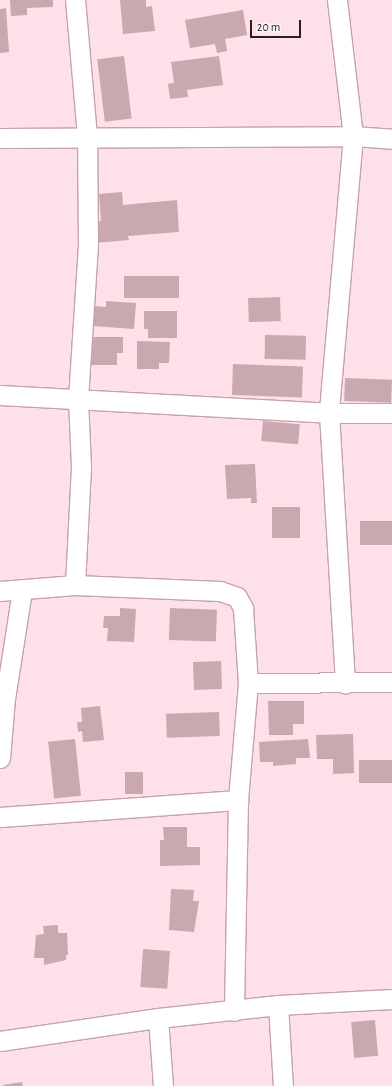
<!DOCTYPE html>
<html>
<head>
<meta charset="utf-8">
<style>
	body { margin:0 }
	#map { position:relative; width:392px; height:1086px; overflow:hidden; background:#fee1e8; font-family:"Alegreya Sans",sans-serif }
	div>[style] { position:absolute }
	[style*='--x'] { left:calc(var(--x)*1px); top:calc(var(--y)*1px); width:calc(var(--w)*1px); rotate:calc(var(--a)*1deg) }
	.building>* { inset:0; background:#caa8b0; transform-origin:0 0 }
	.roads { filter:drop-shadow(1px 0 #c5a3ac) drop-shadow(-1px 0 #c5a3ac) drop-shadow(0 1px #c5a3ac) drop-shadow(0 -1px #c5a3ac) }
	.minor>* { height:19px; margin:-9.5px; padding:0 9.5px; transform-origin:9.5px; border-radius:9.5px; background:#fff }
	span { translate:-50% -50%; white-space:nowrap; text-align:center; line-height:1.15; -webkit-text-stroke:4px #fcf5f6; paint-order:stroke }
	.scale { position:absolute; left:250px; top:20px; width:51px; height:18px; box-sizing:border-box; border:2px solid #2b1e22; border-top:0; padding-left:5px; font-size:12px; line-height:14px; white-space:nowrap; color:#2b1e22; -webkit-text-stroke:3px #fcf5f6; paint-order:stroke }
</style>
</head>
<body>
<div id="map">
	<div class="building">
		<div style="clip-path:polygon(10px 0,53px 0,53px 7px,27px 8px,27px 15px,11px 16px)"></div>
		<div style="clip-path:polygon(120px 0,146px 0,146px 7px,152px 6px,155px 31px,123px 34px)"></div>
		<div style="clip-path:polygon(6px 8px,9px 52px,0 53px,0 9px)"></div>
		<div style="clip-path:polygon(243px 10px,247px 35px,225px 39px,227px 51px,217px 53px,215px 44px,190px 48px,185px 20px)"></div>
		<div style="left:124px;top:56px;width:63px;height:27px;rotate:83deg"></div>
		<div style="clip-path:polygon(219px 56px,223px 85px,187px 90px,188px 97px,170px 99px,168px 84px,174px 83px,171px 62px)"></div>
		<div style="clip-path:polygon(122px 192px,123px 205px,177px 200px,179px 232px,128px 236px,129px 240px,95px 243px,93px 221px,101px 221px,99px 194px)"></div>
		<div style="left:124px;top:276px;width:55px;height:22px"></div>
		<div style="left:280px;top:297px;width:24px;height:32px;rotate:88deg"></div>
		<div style="clip-path:polygon(106px 301px,136px 303px,134px 329px,92px 326px,93px 306px,106px 307px)"></div>
		<div style="clip-path:polygon(144px 311px,177px 311px,177px 338px,148px 338px,148px 329px,144px 329px)"></div>
		<div style="left:265px;top:335px;width:41px;height:24px;rotate:1deg"></div>
		<div style="clip-path:polygon(88px 337px,123px 337px,123px 353px,117px 353px,117px 365px,88px 365px)"></div>
		<div style="clip-path:polygon(137px 341px,170px 342px,169px 363px,159px 363px,159px 369px,137px 369px)"></div>
		<div style="left:233px;top:364px;width:70px;height:31px;rotate:2deg"></div>
		<div style="left:345px;top:378px;width:47px;height:23px;rotate:2deg"></div>
		<div style="left:263px;top:421px;width:37px;height:20px;rotate:5deg"></div>
		<div style="clip-path:polygon(255px 464px,257px 503px,251px 503px,251px 498px,227px 499px,225px 465px)"></div>
		<div style="left:300px;top:507px;width:31px;height:28px;rotate:90deg"></div>
		<div style="left:392px;top:521px;width:24px;height:32px;rotate:90deg"></div>
		<div style="clip-path:polygon(120px 608px,136px 609px,134px 642px,107px 641px,108px 628px,103px 628px,104px 616px,120px 616px)"></div>
		<div style="left:170px;top:608px;width:47px;height:32px;rotate:2deg"></div>
		<div style="left:221px;top:661px;width:28px;height:28px;rotate:88deg"></div>
		<div style="clip-path:polygon(268px 701px,304px 701px,304px 724px,293px 724px,293px 735px,269px 735px)"></div>
		<div style="clip-path:polygon(100px 706px,104px 740px,83px 742px,82px 731px,78px 732px,77px 722px,82px 722px,81px 708px)"></div>
		<div style="left:219px;top:712px;width:24px;height:53px;rotate:88deg"></div>
		<div style="clip-path:polygon(353px 734px,354px 773px,333px 774px,333px 759px,317px 759px,316px 735px)"></div>
		<div style="left:75px;top:739px;width:57px;height:27px;rotate:84deg"></div>
		<div style="clip-path:polygon(308px 739px,310px 758px,296px 758px,296px 764px,273px 766px,273px 762px,260px 762px,259px 742px)"></div>
		<div style="left:392px;top:760px;width:23px;height:33px;rotate:90deg"></div>
		<div style="left:125px;top:772px;width:18px;height:22px"></div>
		<div style="clip-path:polygon(163px 827px,187px 827px,187px 847px,200px 847px,200px 865px,160px 866px,160px 840px,164px 840px)"></div>
		<div style="clip-path:polygon(171px 889px,194px 890px,193px 901px,199px 901px,194px 932px,169px 930px)"></div>
		<div style="clip-path:polygon(58px 925px,58px 933px,67px 933px,68px 955px,66px 955px,66px 960px,44px 965px,44px 958px,34px 958px,36px 935px,44px 934px,43px 926px)"></div>
		<div style="left:143px;top:949px;width:27px;height:38px;rotate:4deg"></div>
		<div style="left:375px;top:1020px;width:36px;height:24px;rotate:85deg"></div>
		<div style="clip-path:polygon(22px 1082px,23px 1086px,3px 1086px,3px 1085px)"></div>
	</div>
	<div class="roads">
		<div class="minor">
			<div style="--x:337;--y:0;--w:137;--a:83.3"></div>
			<div style="--x:353;--y:136;--w:278;--a:95"></div>
			<div style="--x:329;--y:413;--w:271;--a:86.6"></div>
			<div style="--x:0;--y:138;--w:353;--a:-0.3"></div>
			<div style="--x:353;--y:136;--w:39;--a:4"></div>
			<div style="--x:0;--y:395;--w:329;--a:3.1"></div>
			<div style="--x:329;--y:413;--w:63;--a:0"></div>
			<div style="--x:75;--y:585;--w:119;--a:-87.1"></div>
			<div style="--x:81;--y:466;--w:67;--a:-92.6"></div>
			<div style="--x:78;--y:399;--w:153;--a:-86.3"></div>
			<div style="--x:88;--y:246;--w:110;--a:-90.5"></div>
			<div style="--x:87;--y:136;--w:137;--a:-95"></div>
			<div style="--x:0;--y:591;--w:75;--a:-4.6"></div>
			<div style="--x:75;--y:585;--w:145;--a:2.4"></div>
			<div style="--x:220;--y:591;--w:18;--a:19"></div>
			<div style="--x:237;--y:597;--w:13;--a:61"></div>
			<div style="--x:243;--y:608;--w:75;--a:86.2"></div>
			<div style="--x:248;--y:683;--w:117;--a:94.9"></div>
			<div style="--x:238;--y:800;--w:211;--a:91.1"></div>
			<div style="--x:248;--y:683;--w:144;--a:-0.4"></div>
			<div style="--x:0;--y:758;--w:59;--a:-85.2"></div>
			<div style="--x:5;--y:699;--w:110;--a:-81.1"></div>
			<div style="--x:0;--y:817;--w:239;--a:-4.1"></div>
			<div style="--x:278;--y:1005;--w:81;--a:86.5"></div>
			<div style="--x:158;--y:1018;--w:68;--a:85.8"></div>
			<div style="--x:0;--y:1041;--w:160;--a:-8.3"></div>
			<div style="--x:158;--y:1018;--w:121;--a:-6.2"></div>
			<div style="--x:278;--y:1005;--w:114;--a:-3"></div>
		</div>
	</div>
	<div class="scale">20 m</div>
</div>
</body>
</html>
